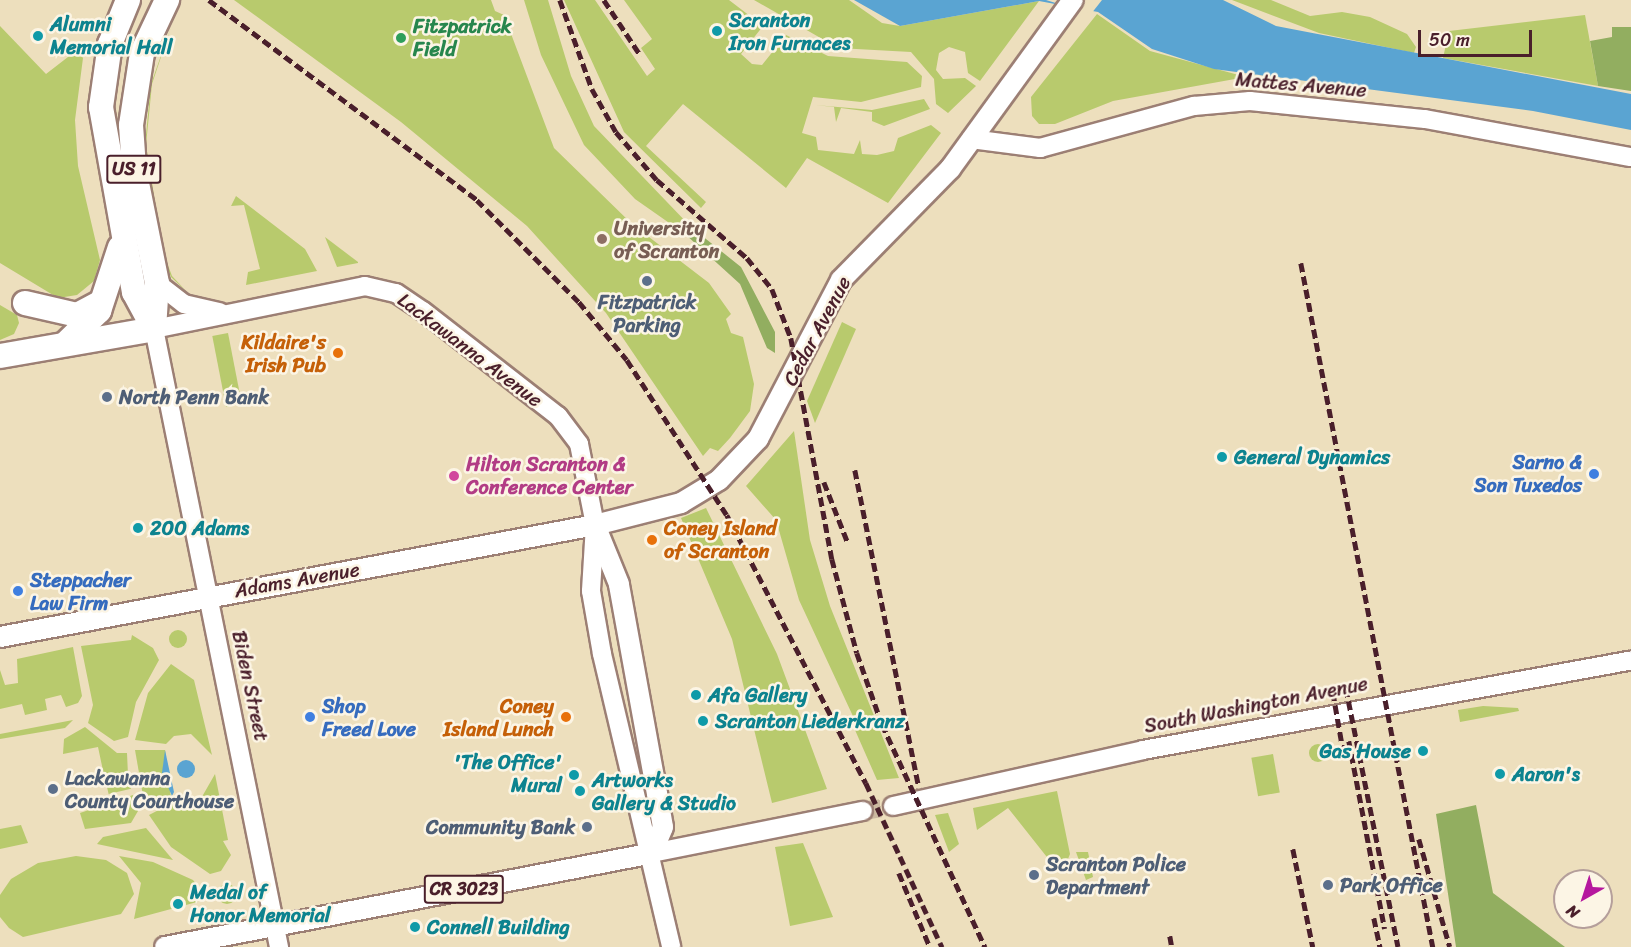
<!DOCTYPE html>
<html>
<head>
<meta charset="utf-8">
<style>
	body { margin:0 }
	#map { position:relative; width:1631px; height:947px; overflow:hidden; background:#eddfbd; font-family:Sriracha,sans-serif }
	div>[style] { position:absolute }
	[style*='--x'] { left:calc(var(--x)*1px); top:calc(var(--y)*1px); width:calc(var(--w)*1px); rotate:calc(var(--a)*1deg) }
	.green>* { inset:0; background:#b8ca6d; transform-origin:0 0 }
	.round { border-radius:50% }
	.forest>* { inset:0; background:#92ae60 }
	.water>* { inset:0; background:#5aa4d2 }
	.pier>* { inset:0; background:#eddfbd }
	.secondary-tunnel>* { height:18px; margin-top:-9px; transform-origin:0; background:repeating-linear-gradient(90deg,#ccb9a0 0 18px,transparent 0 27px) }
	.roads { filter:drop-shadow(2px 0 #9c7f74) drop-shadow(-2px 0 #9c7f74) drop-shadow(0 2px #9c7f74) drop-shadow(0 -2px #9c7f74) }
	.secondary>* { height:18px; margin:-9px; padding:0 9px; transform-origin:9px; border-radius:9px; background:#fff }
	.primary>* { height:20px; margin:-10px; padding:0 10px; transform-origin:10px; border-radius:10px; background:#fff }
	.highway>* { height:24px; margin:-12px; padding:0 12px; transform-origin:12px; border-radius:12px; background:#fff }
	.rail>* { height:4.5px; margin-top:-2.25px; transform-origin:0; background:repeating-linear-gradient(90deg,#4a1f2b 0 9px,transparent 0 13.5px) }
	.dots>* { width:16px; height:16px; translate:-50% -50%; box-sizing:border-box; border:3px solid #fcf5e5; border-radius:50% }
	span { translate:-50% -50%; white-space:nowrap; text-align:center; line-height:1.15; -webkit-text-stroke:5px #fcf5e5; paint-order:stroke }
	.shield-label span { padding:2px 4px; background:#fcf5e5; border:2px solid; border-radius:4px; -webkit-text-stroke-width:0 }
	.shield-label { font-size:18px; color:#4a1f2b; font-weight:700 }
	.culture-label { font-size:20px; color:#0d838f; font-weight:700 }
	.left { translate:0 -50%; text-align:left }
	.right { translate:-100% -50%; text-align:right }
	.leisure-label { font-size:20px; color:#27864d; font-weight:700 }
	.street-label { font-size:20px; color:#4a1f2b }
	.education-label { font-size:20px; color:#785e54; font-weight:700 }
	.service-label { font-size:20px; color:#4e5e75; font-weight:700 }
	.food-label { font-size:20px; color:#c56008; font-weight:700 }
	.shop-label { font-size:20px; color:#366cbe; font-weight:700 }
	.hotel-label { font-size:20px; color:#b23c85; font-weight:700 }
	.north { position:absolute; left:1553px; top:869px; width:60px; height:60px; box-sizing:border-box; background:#fcf5e5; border:2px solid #b59f9b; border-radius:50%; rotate:219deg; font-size:16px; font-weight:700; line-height:24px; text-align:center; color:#4a1f2b }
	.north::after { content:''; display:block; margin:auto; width:21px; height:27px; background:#b5179e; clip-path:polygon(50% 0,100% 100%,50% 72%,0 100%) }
	.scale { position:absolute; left:1418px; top:30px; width:114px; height:27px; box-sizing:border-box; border:3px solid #4a1f2b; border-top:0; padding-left:8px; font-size:18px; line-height:21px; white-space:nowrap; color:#4a1f2b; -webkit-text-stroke:4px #fcf5e5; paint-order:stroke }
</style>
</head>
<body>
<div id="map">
	<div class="green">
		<div style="clip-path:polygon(234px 0,491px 0,495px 11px,504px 15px,554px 148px,632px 224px,709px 283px,731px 314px,726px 319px,731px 333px,743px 337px,754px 384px,750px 411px,730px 438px,718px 451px,710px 448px,703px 456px,606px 313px,527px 226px,401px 122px)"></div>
		<div style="clip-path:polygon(524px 0,548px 0,571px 76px,594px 126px,691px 227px,685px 234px,635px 199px,584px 145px,541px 55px)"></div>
		<div style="clip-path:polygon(564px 0,595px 0,647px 76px,655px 69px,641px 48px,652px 39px,624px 0,729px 0,763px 26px,741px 54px,752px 64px,762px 65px,786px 35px,828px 56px,907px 62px,922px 76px,921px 87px,861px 102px,813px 97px,802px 133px,816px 137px,818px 150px,854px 154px,860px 140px,862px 154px,877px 155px,894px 151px,898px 138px,931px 125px,941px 133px,888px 203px,807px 158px,786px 188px,683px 104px,646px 146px,706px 202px,701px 208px,624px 132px)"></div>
		<div style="clip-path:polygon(754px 0,849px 0,882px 23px,900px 26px,1039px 1px,980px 81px,968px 73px,965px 52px,949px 47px,939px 53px,936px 70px,943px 79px,965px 78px,976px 86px,948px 113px,936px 104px,934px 79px,911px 52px,838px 48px)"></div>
		<div style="clip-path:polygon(1232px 0,1271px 0,1310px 16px,1342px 12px,1370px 17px,1407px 34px,1416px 47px,1414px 53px,1319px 33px)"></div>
		<div style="clip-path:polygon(1097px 14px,1150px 51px,1246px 77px,1113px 101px,1055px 124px,1039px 124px,1032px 116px,1031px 97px)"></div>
		<div style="clip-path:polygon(1585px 15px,1598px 86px,1443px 58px,1449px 31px)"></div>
		<div style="clip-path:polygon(0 26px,46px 74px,77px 50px,83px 58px,75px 120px,78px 166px,100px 260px,94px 281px,77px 295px,58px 298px,0 263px)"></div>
		<div style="clip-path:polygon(171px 27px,152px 84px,146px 145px,163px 252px,172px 276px,187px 292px,171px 277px,162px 252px,145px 145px,151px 84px)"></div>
		<div style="clip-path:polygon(924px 99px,930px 109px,884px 126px,872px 121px,872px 112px,841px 108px,836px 122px,834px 107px,815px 105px,872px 110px)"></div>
		<div style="clip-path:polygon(236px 196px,305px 249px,317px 271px,246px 285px,248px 272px,260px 269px,244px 205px,231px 206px)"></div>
		<div style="clip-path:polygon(325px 237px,358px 262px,358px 263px,337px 267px)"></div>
		<div style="clip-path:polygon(0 305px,17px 315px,19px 323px,14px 334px,0 340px)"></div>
		<div style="clip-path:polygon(842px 322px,856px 329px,815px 423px,807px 401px)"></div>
		<div style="left:228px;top:333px;width:72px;height:16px;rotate:79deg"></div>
		<div style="clip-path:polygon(794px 431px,810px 540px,830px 606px,899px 778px,877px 780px,855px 730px,858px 727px,799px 600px,776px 520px,746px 486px)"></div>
		<div style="clip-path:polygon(706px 508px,777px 654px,827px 789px,772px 803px,732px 639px,681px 518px)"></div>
		<div class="round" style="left:169px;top:630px;width:18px;height:18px"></div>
		<div style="clip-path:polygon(132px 635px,153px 648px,159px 660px,136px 702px,128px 737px,114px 741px,88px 723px,93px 705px,81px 646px,131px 640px)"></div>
		<div style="clip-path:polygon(73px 647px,82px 696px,78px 703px,66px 707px,61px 695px,45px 699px,47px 710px,25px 715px,22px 704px,0 709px,0 670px,5px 685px,18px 683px,17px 659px)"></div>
		<div style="clip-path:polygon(171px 664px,194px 680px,212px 755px,191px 734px,174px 736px,166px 744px,135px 740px,148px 693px)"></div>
		<div style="clip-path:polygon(1483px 706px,1518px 708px,1519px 711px,1460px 722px,1458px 710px)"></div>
		<div style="clip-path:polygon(73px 720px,65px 728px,0 739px,0 734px)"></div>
		<div style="clip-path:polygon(85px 727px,117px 753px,127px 753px,128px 775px,105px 780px,98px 747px,63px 754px,64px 739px)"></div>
		<div class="round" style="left:1309px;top:744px;width:18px;height:18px"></div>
		<div style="clip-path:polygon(135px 750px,165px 750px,171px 798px,145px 807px)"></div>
		<div style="left:1273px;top:754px;width:39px;height:22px;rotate:80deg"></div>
		<div style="clip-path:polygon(215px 774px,228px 840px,223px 841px,231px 855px,221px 871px,210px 874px,171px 847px,149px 815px,178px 800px,199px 802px)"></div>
		<div style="left:129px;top:780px;width:9px;height:23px;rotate:77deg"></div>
		<div style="clip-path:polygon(1057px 791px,1070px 854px,1066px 864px,1054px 866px,1008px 808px,977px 830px,973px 808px)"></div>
		<div style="clip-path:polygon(133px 795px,138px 811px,131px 823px,85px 829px,80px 813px)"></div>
		<div style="clip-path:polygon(948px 813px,959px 844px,949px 852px,935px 815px)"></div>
		<div style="clip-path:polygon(21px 825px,28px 843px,0 849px,0 829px)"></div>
		<div style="clip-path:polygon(146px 828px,173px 860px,97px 844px,103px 837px)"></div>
		<div style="clip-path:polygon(803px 843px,833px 917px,790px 926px,775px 847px)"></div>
		<div style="clip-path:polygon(1076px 852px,1088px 852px,1093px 877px,1086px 880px)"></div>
		<div style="clip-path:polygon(76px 856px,106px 860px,127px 873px,134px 894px,121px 914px,23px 937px,9px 928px,0 917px,0 895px,11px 879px,38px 863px)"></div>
		<div style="clip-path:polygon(119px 856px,153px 862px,193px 880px,200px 889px,197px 902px,134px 919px,141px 883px)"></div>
		<div class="round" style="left:217px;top:884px;width:20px;height:20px"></div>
	</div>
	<div class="forest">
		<div style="clip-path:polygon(1612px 27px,1631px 27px,1631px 91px,1598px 86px,1590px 41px,1612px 37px)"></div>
		<div style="clip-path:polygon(691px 227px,741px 267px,775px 332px,775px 353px,767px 348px,740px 284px,685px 234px)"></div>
		<div style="clip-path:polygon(1476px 805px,1493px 893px,1565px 947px,1456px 947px,1436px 814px)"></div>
	</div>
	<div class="water">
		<div style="clip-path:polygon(854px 0,1223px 0,1276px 26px,1631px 94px,1631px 130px,1533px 111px,1214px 69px,1152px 49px,1098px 12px,1039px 1px,900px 26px)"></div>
		<div style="clip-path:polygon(165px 750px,174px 792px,172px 796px,162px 773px)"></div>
		<div class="round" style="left:177px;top:760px;width:18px;height:18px"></div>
	</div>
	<div class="pier">
		<div style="clip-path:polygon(1046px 0,1102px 0,1091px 14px)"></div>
	</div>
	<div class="secondary-tunnel">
		<div style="--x:863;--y:811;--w:30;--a:-9"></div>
	</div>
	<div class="roads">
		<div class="secondary">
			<div style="--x:971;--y:139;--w:70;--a:7.4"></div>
			<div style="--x:1040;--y:148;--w:160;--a:-15.3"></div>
			<div style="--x:1194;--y:106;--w:56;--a:-5.1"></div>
			<div style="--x:1250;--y:101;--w:176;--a:5.9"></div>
			<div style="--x:1425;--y:119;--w:209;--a:10.5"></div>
			<div style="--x:157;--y:283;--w:34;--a:38"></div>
			<div style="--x:184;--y:304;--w:37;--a:13"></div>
			<div style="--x:893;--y:806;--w:256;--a:-12.6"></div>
			<div style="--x:1143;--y:750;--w:496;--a:-10.4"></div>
			<div style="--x:652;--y:853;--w:215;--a:-11.3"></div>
			<div style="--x:279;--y:947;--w:631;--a:-101.43"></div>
			<div style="--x:154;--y:329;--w:215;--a:-11.5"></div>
			<div style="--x:365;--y:286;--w:32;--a:13"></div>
			<div style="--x:396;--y:293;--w:32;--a:34"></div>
			<div style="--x:423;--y:311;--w:171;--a:37.9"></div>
			<div style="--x:558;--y:416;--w:35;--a:53"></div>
			<div style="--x:579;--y:444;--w:83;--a:78.8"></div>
			<div style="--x:595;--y:525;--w:66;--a:93.5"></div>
			<div style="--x:591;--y:591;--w:64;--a:80.1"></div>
			<div style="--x:602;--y:654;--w:301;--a:76.7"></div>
		</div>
		<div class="primary">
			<div style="--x:0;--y:637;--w:605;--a:-10.66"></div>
			<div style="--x:595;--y:525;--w:89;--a:-14.3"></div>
			<div style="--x:681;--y:503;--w:44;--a:-31.2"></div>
			<div style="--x:719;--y:480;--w:57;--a:-46.4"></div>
			<div style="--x:758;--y:439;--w:179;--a:-62.4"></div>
			<div style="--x:841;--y:280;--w:156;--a:-45.5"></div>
			<div style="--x:950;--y:169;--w:209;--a:-54"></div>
			<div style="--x:165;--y:947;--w:496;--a:-10.9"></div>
			<div style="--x:652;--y:853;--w:28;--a:-67"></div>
			<div style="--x:663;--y:827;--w:34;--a:-100"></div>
			<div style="--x:657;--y:794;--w:213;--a:-100.3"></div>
			<div style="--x:619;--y:584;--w:64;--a:-112.1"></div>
		</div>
		<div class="highway">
			<div style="--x:128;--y:0;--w:48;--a:112.2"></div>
			<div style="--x:110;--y:44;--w:64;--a:98.1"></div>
			<div style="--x:101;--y:107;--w:188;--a:79.9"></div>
			<div style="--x:134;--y:292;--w:42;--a:61.6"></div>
			<div style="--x:25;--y:303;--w:53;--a:13"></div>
			<div style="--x:77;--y:315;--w:27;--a:-28"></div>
			<div style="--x:154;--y:329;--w:46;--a:-86.3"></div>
			<div style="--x:157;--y:283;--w:117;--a:-101.3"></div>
			<div style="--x:134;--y:168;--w:43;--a:-94"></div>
			<div style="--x:131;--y:125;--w:73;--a:-81.3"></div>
			<div style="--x:142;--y:53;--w:59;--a:-64.7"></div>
			<div style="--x:67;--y:342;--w:45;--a:-44.1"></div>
			<div style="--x:99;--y:311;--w:67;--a:-71.8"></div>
			<div style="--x:0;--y:356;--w:156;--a:-9.9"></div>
		</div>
	</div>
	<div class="rail">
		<div style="--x:209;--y:0;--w:334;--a:36.7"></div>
		<div style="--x:477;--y:200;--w:144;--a:45"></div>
		<div style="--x:579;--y:302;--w:75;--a:50.4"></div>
		<div style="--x:627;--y:360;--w:184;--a:57.2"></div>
		<div style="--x:727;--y:515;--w:302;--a:62.6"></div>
		<div style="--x:866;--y:783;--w:181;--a:65.1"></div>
		<div style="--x:560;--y:0;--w:95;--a:70.2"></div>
		<div style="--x:592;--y:89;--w:49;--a:60.8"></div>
		<div style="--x:616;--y:132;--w:63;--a:49.5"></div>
		<div style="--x:657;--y:180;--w:119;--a:40.9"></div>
		<div style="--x:747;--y:258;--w:40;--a:51"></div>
		<div style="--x:772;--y:289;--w:53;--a:68.8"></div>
		<div style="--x:791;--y:338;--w:225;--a:79.5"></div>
		<div style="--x:832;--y:559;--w:97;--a:75.1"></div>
		<div style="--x:857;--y:653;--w:75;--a:70.6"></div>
		<div style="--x:882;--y:724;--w:246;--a:65.2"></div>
		<div style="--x:604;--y:0;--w:67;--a:56.5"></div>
		<div style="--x:1301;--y:263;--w:697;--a:79.08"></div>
		<div style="--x:855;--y:470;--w:324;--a:78.6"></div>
		<div style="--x:824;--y:482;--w:66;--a:68.5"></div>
		<div style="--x:1346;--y:688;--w:264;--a:78.6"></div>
		<div style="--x:1333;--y:692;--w:64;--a:80.1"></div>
		<div style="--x:1349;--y:741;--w:191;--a:79.2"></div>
		<div style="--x:1419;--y:839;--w:112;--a:74"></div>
		<div style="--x:1293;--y:849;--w:100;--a:78.5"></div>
		<div style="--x:899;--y:873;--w:80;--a:67.3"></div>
		<div style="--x:1374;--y:918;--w:30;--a:78"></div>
		<div style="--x:1170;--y:936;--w:11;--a:80"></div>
	</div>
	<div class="dots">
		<div style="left:717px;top:31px;background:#0f9aa8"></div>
		<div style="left:38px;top:36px;background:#0f9aa8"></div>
		<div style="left:401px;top:38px;background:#2e9e5b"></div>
		<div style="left:602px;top:239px;background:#8d6e63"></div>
		<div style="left:647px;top:281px;background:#5c6f8a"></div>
		<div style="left:338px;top:353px;background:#e8710a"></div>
		<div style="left:107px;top:397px;background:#5c6f8a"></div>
		<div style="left:1222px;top:457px;background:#0f9aa8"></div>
		<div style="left:1594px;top:474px;background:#3f7fe0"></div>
		<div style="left:454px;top:476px;background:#d1479c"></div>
		<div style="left:138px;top:528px;background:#0f9aa8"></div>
		<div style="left:652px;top:540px;background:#e8710a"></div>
		<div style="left:18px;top:591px;background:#3f7fe0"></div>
		<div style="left:696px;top:695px;background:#0f9aa8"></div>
		<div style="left:310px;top:717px;background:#3f7fe0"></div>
		<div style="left:566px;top:717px;background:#e8710a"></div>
		<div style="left:703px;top:721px;background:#0f9aa8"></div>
		<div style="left:1423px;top:751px;background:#0f9aa8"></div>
		<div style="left:1500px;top:774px;background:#0f9aa8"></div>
		<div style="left:574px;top:775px;background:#0f9aa8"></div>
		<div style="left:53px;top:789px;background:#5c6f8a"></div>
		<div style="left:580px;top:791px;background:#0f9aa8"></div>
		<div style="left:587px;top:827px;background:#5c6f8a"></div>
		<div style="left:1034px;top:875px;background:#5c6f8a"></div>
		<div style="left:1328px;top:885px;background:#5c6f8a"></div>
		<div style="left:178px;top:904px;background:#0f9aa8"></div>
		<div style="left:415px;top:927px;background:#0f9aa8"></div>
	</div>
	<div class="shield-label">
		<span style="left:134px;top:169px">US 11</span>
		<span style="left:464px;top:889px">CR 3023</span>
	</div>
	<div class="culture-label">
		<span class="left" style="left:729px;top:32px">Scranton<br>Iron Furnaces</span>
		<span class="left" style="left:50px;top:36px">Alumni<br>Memorial Hall</span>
		<span class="left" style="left:1234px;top:457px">General Dynamics</span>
		<span class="left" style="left:150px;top:528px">200 Adams</span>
		<span class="left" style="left:708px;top:695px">Afa Gallery</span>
		<span class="left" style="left:715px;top:721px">Scranton Liederkranz</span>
		<span class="right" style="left:1411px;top:751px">Gas House</span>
		<span class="right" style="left:562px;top:774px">'The Office'<br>Mural</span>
		<span class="left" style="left:1512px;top:774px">Aaron's</span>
		<span class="left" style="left:592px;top:792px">Artworks<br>Gallery &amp; Studio</span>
		<span class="left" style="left:190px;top:904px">Medal of<br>Honor Memorial</span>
		<span class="left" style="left:427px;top:927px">Connell Building</span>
	</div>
	<div class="leisure-label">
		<span class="left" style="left:413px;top:38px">Fitzpatrick<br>Field</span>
	</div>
	<div class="street-label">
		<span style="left:1301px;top:85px;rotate:5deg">Mattes Avenue</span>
		<span style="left:817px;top:331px;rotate:-62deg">Cedar Avenue</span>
		<span style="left:470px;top:350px;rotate:37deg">Lackawanna Avenue</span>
		<span style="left:297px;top:580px;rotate:-10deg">Adams Avenue</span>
		<span style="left:250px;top:686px;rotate:78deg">Biden Street</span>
		<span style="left:1256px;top:705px;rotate:-11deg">South Washington Avenue</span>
	</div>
	<div class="education-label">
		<span class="left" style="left:614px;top:240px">University<br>of Scranton</span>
	</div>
	<div class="service-label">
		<span style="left:647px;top:314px">Fitzpatrick<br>Parking</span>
		<span class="left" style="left:119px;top:397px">North Penn Bank</span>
		<span class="left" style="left:65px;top:790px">Lackawanna<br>County Courthouse</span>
		<span class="right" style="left:575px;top:827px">Community Bank</span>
		<span class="left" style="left:1046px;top:876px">Scranton Police<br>Department</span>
		<span class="left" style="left:1340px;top:885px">Park Office</span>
	</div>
	<div class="food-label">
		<span class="right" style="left:326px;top:354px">Kildaire's<br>Irish Pub</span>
		<span class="left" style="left:664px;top:540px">Coney Island<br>of Scranton</span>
		<span class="right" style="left:554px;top:718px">Coney<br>Island Lunch</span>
	</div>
	<div class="shop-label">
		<span class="right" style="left:1582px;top:474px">Sarno &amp;<br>Son Tuxedos</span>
		<span class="left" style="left:30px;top:592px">Steppacher<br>Law Firm</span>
		<span class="left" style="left:322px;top:718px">Shop<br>Freed Love</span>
	</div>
	<div class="hotel-label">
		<span class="left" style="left:466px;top:476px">Hilton Scranton &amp;<br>Conference Center</span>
	</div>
	<div class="north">N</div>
	<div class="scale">50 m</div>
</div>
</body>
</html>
